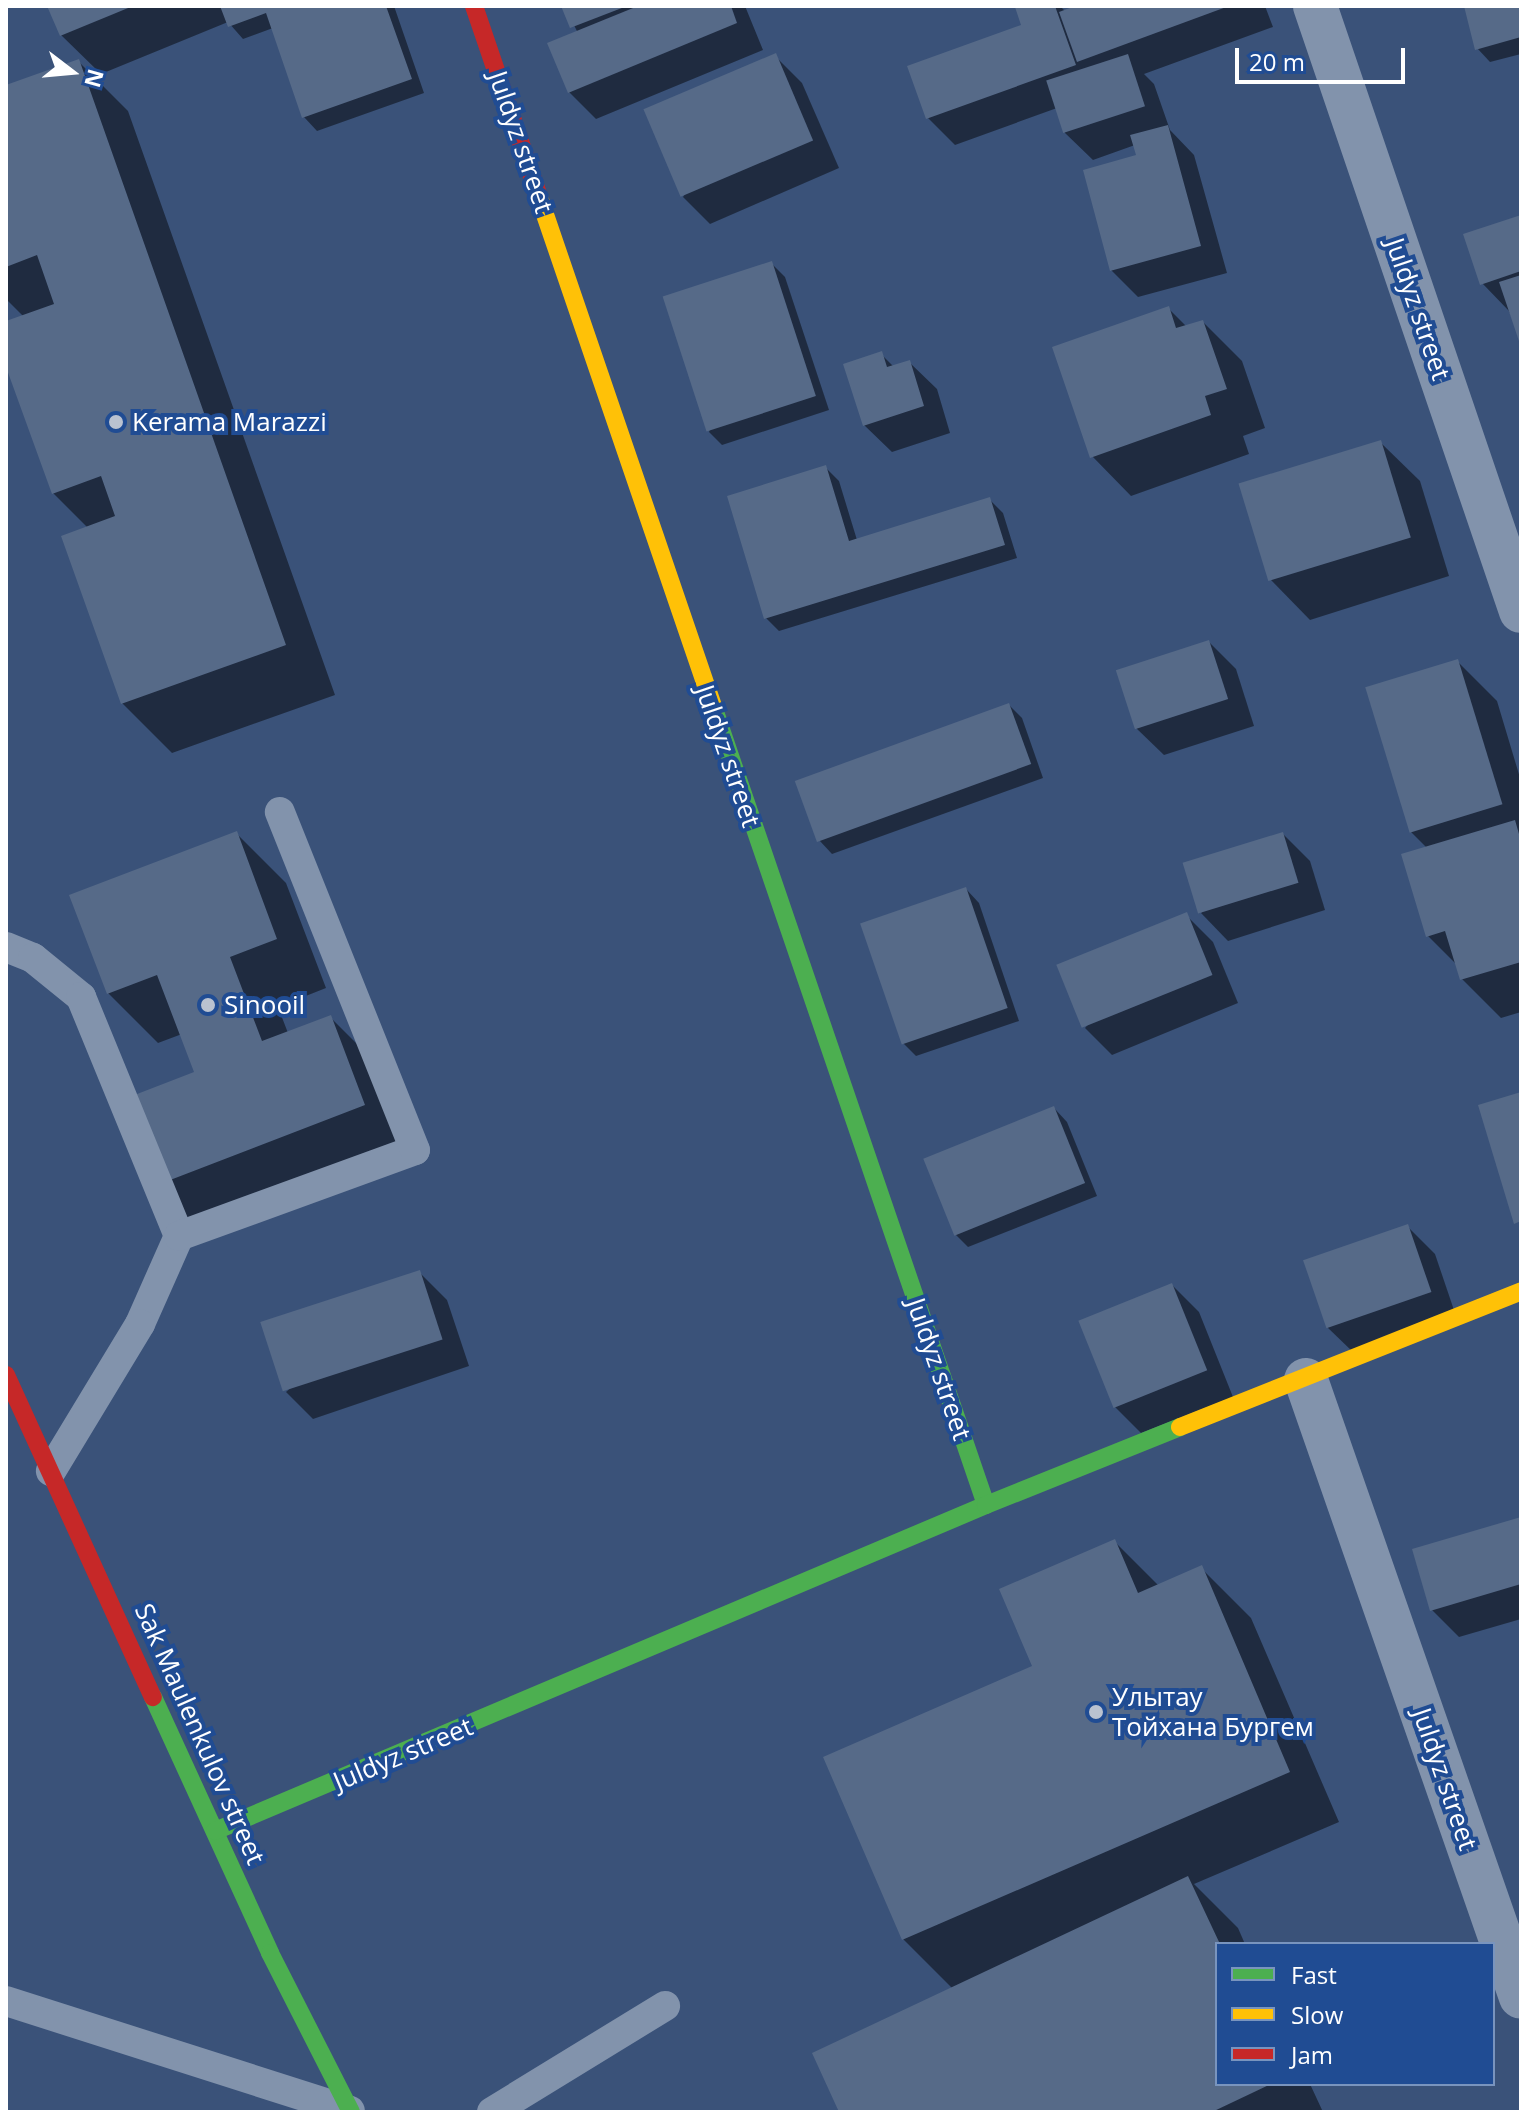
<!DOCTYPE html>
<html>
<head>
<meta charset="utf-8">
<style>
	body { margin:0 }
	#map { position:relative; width:1527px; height:2118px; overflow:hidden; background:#3a5279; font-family:"Open Sans",sans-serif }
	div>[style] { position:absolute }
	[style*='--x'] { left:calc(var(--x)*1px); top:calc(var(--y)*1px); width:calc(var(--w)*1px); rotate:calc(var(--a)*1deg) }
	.shadow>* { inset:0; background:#0007 }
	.building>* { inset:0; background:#566a88; transform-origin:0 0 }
	.lane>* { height:30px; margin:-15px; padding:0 15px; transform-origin:15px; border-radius:15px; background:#8293ac }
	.street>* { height:44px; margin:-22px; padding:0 22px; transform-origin:22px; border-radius:22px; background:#8293ac }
	.fast>* { height:18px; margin:-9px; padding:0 9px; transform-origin:9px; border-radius:9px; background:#4caf50 }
	.slow>* { height:18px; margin:-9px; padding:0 9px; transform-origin:9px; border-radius:9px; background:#ffc107 }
	.jam>* { height:18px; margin:-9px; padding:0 9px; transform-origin:9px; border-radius:9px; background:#c62828 }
	.dots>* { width:22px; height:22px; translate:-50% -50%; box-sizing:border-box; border:4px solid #204c93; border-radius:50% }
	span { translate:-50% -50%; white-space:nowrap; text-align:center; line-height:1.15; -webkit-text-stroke:8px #204c93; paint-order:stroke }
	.street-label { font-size:26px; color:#fff }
	.poi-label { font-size:26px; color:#fff }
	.left { translate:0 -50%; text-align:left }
	.frame { position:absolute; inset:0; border:8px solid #fff; pointer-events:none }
	.legend { position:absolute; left:1215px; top:1942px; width:280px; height:144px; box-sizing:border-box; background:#204c93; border:2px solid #7994be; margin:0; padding:10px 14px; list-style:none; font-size:24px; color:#fff }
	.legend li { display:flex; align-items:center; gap:16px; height:40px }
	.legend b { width:40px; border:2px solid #7994be }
	.north { position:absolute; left:32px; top:32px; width:80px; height:80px; -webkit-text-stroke:6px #204c93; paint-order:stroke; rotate:106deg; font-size:22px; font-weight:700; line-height:32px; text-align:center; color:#fff }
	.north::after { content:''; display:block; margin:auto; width:28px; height:36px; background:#fff; clip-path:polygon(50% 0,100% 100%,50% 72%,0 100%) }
	.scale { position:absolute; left:1235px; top:48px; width:170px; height:36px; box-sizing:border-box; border:4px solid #fff; border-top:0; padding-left:10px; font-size:24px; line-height:28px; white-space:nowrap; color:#fff; -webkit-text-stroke:6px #204c93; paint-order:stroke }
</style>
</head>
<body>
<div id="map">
	<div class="shadow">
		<div style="clip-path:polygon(50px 6px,394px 6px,424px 93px,317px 131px,304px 117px,273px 28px,243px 39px,228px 22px,101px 74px,61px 35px)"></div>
		<div style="clip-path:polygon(564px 6px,745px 6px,763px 50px,596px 119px,569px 92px,578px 33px)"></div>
		<div style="clip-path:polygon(1024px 6px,1060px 6px,1066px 12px,1079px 6px,1265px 6px,1273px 27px,1144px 74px,1154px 84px,1170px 130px,1194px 155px,1227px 273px,1138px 297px,1111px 270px,1138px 157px,1135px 145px,1093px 160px,1065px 133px,1057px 108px,955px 145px,928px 118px,1023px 26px)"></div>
		<div style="clip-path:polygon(1466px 6px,1521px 6px,1521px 54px,1490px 62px,1477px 48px)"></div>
		<div style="clip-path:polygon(775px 56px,802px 83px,839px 168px,710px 224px,683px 197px)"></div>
		<div style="clip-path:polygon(78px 61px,128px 111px,335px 695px,172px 753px,122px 703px,88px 528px,53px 493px,6px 361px,6px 323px,24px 317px,6px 299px,6px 87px)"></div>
		<div style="clip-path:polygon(1521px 217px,1521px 340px,1509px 311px,1482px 283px)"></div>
		<div style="clip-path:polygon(771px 263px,785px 277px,829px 410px,722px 445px,709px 432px)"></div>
		<div style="clip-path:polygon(1168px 308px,1187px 327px,1203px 322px,1242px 361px,1265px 428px,1243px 436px,1249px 454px,1131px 496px,1092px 456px)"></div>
		<div style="clip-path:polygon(881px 354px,894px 367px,909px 362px,937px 389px,950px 433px,892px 452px,864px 425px)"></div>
		<div style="clip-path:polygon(1380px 442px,1420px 481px,1449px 576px,1310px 620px,1271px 580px)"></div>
		<div style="clip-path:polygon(825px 467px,839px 481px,857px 540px,989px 499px,1003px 513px,1017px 558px,779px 631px,766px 618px)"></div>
		<div style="clip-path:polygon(1209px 642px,1236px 669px,1254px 726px,1164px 755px,1136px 728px)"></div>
		<div style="clip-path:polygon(1457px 661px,1497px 701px,1521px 781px,1521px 1012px,1501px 1018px,1462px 979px,1458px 966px,1428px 936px,1427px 848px,1411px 832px)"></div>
		<div style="clip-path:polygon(1009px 705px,1022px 718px,1043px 778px,832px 854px,819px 840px)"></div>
		<div style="clip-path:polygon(236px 833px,286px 883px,326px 988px,278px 1007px,288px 1033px,330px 1017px,380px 1067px,413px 1154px,204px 1235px,154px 1186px,197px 1073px,182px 1034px,158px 1043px,108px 993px)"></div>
		<div style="clip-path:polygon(1283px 834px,1310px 861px,1325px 910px,1228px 941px,1201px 913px)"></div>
		<div style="clip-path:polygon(966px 889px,979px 903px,1019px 1021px,916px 1056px,902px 1042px)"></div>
		<div style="clip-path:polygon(1186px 915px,1213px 942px,1238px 1003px,1112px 1055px,1085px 1028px)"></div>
		<div style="clip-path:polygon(1054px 1108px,1067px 1122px,1097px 1196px,968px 1247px,955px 1234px)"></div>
		<div style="clip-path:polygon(1408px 1227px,1435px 1254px,1457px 1319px,1355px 1354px,1327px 1327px)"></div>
		<div style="clip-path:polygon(419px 1272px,447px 1300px,469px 1366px,313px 1419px,286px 1392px)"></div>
		<div style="clip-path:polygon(1172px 1285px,1199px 1312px,1233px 1397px,1141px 1433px,1114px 1406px)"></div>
		<div style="clip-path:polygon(1521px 1519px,1521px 1619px,1459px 1637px,1432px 1610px)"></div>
		<div style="clip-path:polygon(1114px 1541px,1159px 1586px,1201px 1568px,1251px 1618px,1339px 1822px,1194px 1884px,1238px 1928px,1245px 1944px,1217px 1944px,1217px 2084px,1310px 2084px,1323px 2112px,841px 2112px,953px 1989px,903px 1939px,1035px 1667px)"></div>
	</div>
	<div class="building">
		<div style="clip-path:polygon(47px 6px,133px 6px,60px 36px)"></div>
		<div style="clip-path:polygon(220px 6px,386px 6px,412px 79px,302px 118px,266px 13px,228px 27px)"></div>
		<div style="clip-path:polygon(561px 6px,627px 6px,570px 28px)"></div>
		<div style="clip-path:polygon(638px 6px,731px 6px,737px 23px,568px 93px,547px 43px)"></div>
		<div style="clip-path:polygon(1018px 6px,1055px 6px,1076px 65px,926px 119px,907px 66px,1021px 25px,1015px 7px)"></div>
		<div style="clip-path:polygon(1075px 6px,1229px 6px,1077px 62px,1059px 12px)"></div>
		<div style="clip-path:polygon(1464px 6px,1521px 6px,1521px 37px,1475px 50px)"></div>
		<div style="left:776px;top:53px;width:95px;height:144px;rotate:67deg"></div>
		<div style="left:1128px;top:54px;width:55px;height:86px;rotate:72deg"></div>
		<div style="clip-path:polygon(79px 59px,286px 645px,121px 704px,61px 536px,115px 516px,101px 476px,52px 494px,6px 367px,6px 321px,54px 304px,37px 255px,6px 267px,6px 85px)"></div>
		<div style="clip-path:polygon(1168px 125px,1201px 246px,1110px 271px,1083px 170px,1136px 155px,1130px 135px)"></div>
		<div style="clip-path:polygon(1521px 215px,1521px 271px,1480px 285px,1463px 234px)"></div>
		<div style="left:772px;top:261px;width:142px;height:115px;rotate:72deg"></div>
		<div style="clip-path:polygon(1521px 275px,1521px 344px,1520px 344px,1499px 282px)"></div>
		<div style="clip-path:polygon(1169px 306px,1176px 328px,1203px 320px,1227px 389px,1205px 396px,1211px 415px,1090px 458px,1052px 347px)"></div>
		<div style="clip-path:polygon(882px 351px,887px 367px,910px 360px,924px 406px,863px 426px,843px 364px)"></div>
		<div style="left:1381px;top:440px;width:102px;height:149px;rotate:73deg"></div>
		<div style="clip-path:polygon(826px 465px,849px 541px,990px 497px,1005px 545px,764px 619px,727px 496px)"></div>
		<div style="left:1209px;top:640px;width:62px;height:98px;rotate:72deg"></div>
		<div style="left:1458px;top:659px;width:152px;height:97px;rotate:73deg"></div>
		<div style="left:1009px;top:703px;width:65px;height:228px;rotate:70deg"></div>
		<div style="clip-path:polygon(1515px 820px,1521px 841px,1521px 962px,1460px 980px,1445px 931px,1426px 937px,1401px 854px)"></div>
		<div style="clip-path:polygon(237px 831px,277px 939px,230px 957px,262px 1041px,331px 1015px,365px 1105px,152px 1187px,119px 1101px,194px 1072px,157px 975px,107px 994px,69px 895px)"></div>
		<div style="left:1283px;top:832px;width:53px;height:105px;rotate:73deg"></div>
		<div style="left:966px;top:887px;width:128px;height:112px;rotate:71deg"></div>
		<div style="left:1187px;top:912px;width:68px;height:141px;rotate:68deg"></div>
		<div style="clip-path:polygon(1521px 1092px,1521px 1221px,1514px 1224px,1478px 1105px)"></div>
		<div style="left:1054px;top:1106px;width:83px;height:141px;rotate:68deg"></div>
		<div style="left:1408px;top:1224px;width:72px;height:111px;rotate:71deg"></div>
		<div style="left:420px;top:1270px;width:73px;height:168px;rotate:72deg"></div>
		<div style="left:1172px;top:1283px;width:94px;height:101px;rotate:68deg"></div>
		<div style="clip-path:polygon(1521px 1517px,1521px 1584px,1430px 1611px,1412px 1549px)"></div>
		<div style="clip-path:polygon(1115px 1539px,1138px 1593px,1202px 1565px,1290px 1772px,902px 1940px,823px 1757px,1032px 1666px,999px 1589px)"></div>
		<div style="clip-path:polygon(1188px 1876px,1220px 1944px,1217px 1944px,1217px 2084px,1271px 2084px,1212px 2112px,839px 2112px,812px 2053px)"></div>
	</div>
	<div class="lane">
		<div style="--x:6;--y:947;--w:29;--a:22"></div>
		<div style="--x:33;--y:958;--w:62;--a:39.1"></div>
		<div style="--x:81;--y:997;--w:258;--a:67.7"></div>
		<div style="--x:179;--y:1236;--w:96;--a:113.9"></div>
		<div style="--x:140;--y:1324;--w:172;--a:121.2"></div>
		<div style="--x:179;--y:1236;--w:251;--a:-20"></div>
		<div style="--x:415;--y:1150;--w:364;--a:-111.8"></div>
		<div style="--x:6;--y:2001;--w:361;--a:17.7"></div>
		<div style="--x:492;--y:2112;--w:203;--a:-31.5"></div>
	</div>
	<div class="street">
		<div style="--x:1315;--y:6;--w:639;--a:71.2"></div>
		<div style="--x:1306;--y:1380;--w:653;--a:70.79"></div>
	</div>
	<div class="fast">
		<div style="--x:714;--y:709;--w:841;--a:71.13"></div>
		<div style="--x:153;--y:1697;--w:281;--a:65.4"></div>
		<div style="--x:270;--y:1953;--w:178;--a:63"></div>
		<div style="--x:215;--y:1831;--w:837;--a:-22.92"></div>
		<div style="--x:986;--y:1505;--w:209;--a:-21.9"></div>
	</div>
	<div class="slow">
		<div style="--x:539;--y:197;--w:541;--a:71.13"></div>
		<div style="--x:1180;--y:1427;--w:367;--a:-21.7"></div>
	</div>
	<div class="jam">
		<div style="--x:474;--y:6;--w:202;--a:71.2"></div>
		<div style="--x:6;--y:1375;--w:354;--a:65.5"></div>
	</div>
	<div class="dots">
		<div style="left:116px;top:422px;background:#bac2d0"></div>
		<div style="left:208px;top:1005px;background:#bac2d0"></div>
		<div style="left:1096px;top:1712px;background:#bac2d0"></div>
	</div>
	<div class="street-label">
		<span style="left:521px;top:142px;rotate:71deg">Juldyz street</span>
		<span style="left:1418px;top:309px;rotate:71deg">Juldyz street</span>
		<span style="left:728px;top:756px;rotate:71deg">Juldyz street</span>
		<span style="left:939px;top:1369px;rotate:71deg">Juldyz street</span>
		<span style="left:200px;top:1734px;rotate:66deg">Sak Maulenkulov street</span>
		<span style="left:403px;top:1754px;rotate:-23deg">Juldyz street</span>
		<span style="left:1445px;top:1779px;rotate:71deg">Juldyz street</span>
	</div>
	<div class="poi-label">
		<span class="left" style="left:132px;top:422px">Kerama Marazzi</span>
		<span class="left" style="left:224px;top:1005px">Sinooil</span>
		<span class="left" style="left:1112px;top:1712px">Улытау<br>Тойхана Бургем</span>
	</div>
	<div class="frame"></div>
	<ul class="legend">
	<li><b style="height:10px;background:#4caf50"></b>Fast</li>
	<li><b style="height:10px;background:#ffc107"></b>Slow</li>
	<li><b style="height:10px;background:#c62828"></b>Jam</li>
	</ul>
	<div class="north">N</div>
	<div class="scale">20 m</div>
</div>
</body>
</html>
